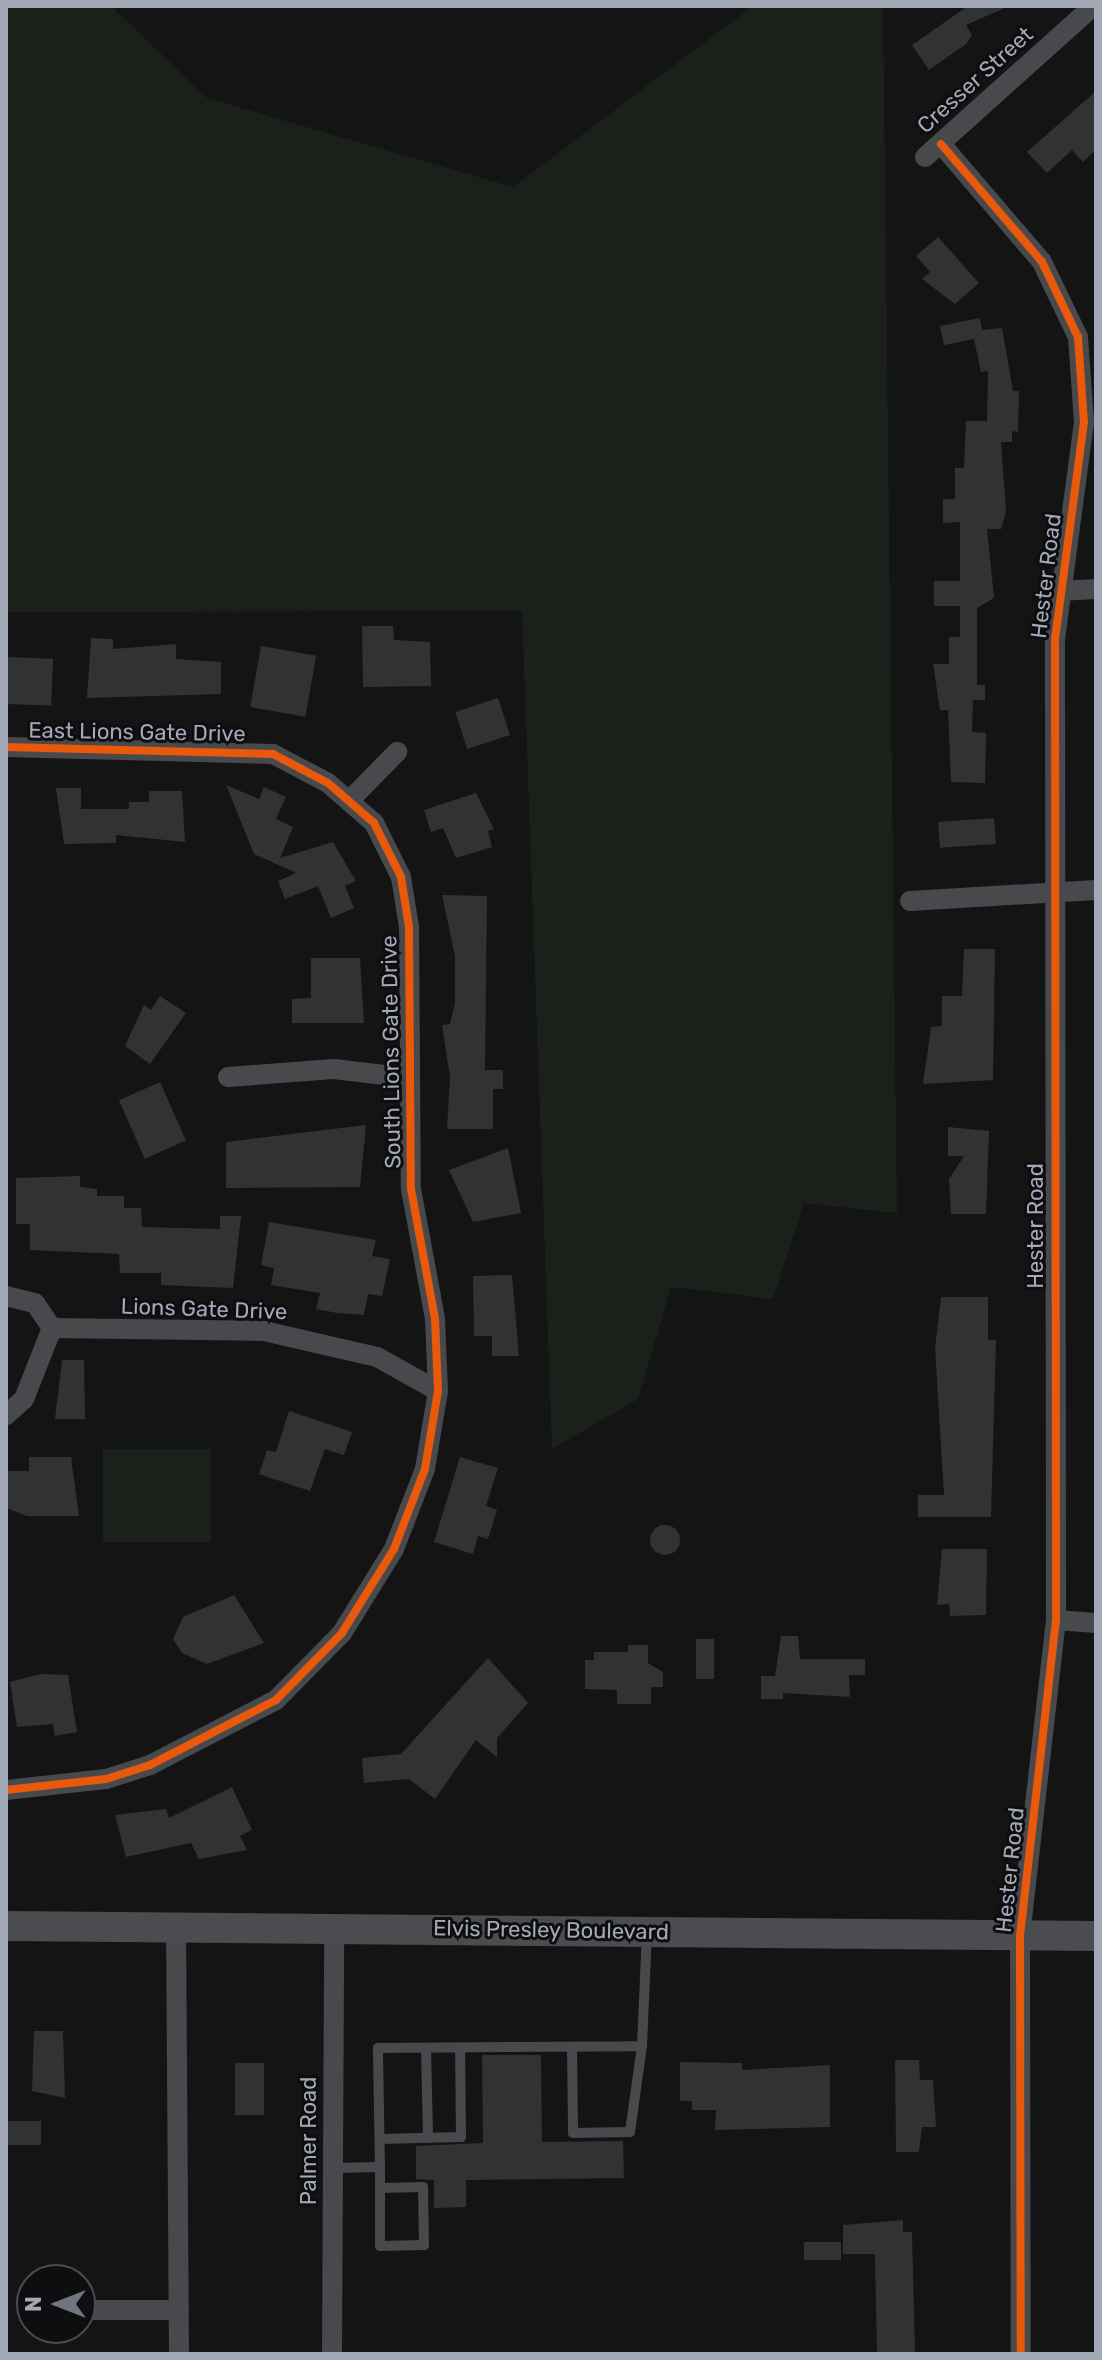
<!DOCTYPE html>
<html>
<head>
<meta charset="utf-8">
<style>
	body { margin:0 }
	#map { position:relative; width:1102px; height:2360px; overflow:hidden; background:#141414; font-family:Rubik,sans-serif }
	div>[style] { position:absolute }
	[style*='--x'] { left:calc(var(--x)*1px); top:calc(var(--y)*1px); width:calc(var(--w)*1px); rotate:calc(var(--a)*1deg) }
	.green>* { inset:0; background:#1a211b; transform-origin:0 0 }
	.building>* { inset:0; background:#313234; transform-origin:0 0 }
	.round { border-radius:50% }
	.service>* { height:10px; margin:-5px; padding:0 5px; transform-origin:5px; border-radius:5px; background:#48494d }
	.minor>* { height:20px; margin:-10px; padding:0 10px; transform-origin:10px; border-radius:10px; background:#48494d }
	.primary>* { height:30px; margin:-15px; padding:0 15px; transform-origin:15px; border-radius:15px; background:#4b4c4f }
	.cycleway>* { height:8px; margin:-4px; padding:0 4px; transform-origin:4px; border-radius:4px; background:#e8590c }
	span { translate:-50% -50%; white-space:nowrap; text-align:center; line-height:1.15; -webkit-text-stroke:6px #0e0e10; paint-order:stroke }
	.street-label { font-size:22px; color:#a3a9b7 }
	.frame { position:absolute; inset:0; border:8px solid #a3a9b7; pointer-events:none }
	.north { position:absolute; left:16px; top:2264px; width:80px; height:80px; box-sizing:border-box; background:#0e0e10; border:2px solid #4a4c53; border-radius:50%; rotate:270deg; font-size:22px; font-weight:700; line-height:32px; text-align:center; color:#a3a9b7 }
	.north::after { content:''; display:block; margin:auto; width:28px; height:36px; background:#71757e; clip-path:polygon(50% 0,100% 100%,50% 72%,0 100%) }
</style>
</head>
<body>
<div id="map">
	<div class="green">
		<div style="clip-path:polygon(6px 6px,111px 6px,207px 98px,513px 187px,753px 6px,883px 6px,897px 1213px,804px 1203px,773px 1299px,671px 1287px,638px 1399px,552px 1449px,522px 611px,6px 612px)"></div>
		<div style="left:103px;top:1449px;width:108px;height:93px"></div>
	</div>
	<div class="building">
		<div style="clip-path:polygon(968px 6px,1009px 6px,966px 25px,972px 35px,966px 44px,929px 70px,912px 45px)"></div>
		<div style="clip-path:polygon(1096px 91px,1096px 149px,1083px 162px,1072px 150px,1047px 173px,1027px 152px)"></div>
		<div style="clip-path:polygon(938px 237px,979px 283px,955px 304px,922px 279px,930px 272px,916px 256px)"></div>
		<div style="clip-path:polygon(980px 318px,982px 330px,1002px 328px,1013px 391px,1019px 391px,1018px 432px,1012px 431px,1012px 442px,1001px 442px,1006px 511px,1001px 529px,987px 529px,994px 598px,977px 608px,977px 685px,985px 685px,985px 700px,973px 700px,972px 732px,986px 733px,985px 783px,951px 782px,948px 710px,940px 710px,933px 664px,949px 664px,949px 637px,960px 637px,960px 606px,934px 606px,934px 581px,960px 581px,960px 522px,943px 523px,943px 499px,955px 499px,955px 468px,964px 468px,966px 421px,987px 421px,988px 371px,981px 372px,974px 339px,944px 345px,940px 326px)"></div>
		<div style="clip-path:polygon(362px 626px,393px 626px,394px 640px,430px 642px,431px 686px,363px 687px)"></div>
		<div style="clip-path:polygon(91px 638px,113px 639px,113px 649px,176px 644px,176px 659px,221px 662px,221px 694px,87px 698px)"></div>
		<div style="left:261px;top:646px;width:56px;height:62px;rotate:10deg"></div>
		<div style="left:6px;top:657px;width:47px;height:47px;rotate:2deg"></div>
		<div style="left:498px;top:698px;width:39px;height:45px;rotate:72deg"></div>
		<div style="clip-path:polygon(226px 785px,259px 799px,264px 787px,286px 797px,276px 819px,293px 827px,280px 858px,333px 842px,356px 881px,345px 886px,354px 908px,331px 918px,318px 886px,285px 899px,278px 881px,296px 873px,254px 854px)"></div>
		<div style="clip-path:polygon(56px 788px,81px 788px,81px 809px,129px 809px,129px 802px,149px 802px,149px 791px,182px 791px,185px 842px,116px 835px,116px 843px,64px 844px)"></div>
		<div style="clip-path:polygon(476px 793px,494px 829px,488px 831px,492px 847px,456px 858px,443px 828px,431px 832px,424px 810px)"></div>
		<div style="left:994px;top:818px;width:26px;height:56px;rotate:86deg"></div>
		<div style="clip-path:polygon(442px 895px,487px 896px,485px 1070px,503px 1070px,503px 1089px,493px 1089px,493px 1129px,447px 1129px,450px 1077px,442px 1025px,450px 1024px,455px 1003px,455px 956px)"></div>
		<div style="clip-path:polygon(964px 949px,995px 949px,993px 1080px,923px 1084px,931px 1027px,942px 1026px,942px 996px,962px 996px)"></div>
		<div style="clip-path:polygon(311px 958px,360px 958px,364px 1023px,292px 1023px,292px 999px,311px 998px)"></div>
		<div style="clip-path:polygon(160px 996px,186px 1013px,150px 1064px,125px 1046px,144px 1005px,151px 1010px)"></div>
		<div style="left:160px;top:1082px;width:64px;height:45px;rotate:66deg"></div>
		<div style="clip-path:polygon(366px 1125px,360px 1187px,226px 1188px,226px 1142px)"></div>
		<div style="clip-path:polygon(948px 1127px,989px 1131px,986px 1214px,951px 1214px,949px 1179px,964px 1156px,948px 1156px)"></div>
		<div style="clip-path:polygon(508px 1148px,521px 1213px,473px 1222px,449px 1170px)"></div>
		<div style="clip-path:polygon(80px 1176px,80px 1187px,97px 1189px,97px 1196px,124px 1196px,124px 1208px,141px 1208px,142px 1227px,220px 1229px,220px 1216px,241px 1216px,233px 1288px,161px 1285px,161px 1273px,120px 1273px,119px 1254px,30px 1250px,30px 1224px,16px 1224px,16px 1178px)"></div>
		<div style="clip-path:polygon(269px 1222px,376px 1240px,372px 1256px,390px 1259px,382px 1296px,368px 1294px,364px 1315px,337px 1313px,316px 1309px,320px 1293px,271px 1285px,274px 1268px,261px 1265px)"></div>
		<div style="clip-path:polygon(512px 1275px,519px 1356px,492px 1356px,492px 1336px,474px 1336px,473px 1276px)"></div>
		<div style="clip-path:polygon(941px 1297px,988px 1297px,988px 1340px,996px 1340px,991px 1517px,918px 1517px,918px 1495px,944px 1495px,935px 1348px)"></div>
		<div style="clip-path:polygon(62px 1360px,84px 1360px,85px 1419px,55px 1419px)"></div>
		<div style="clip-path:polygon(289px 1411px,352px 1432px,344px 1455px,325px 1449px,310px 1491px,259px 1474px,267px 1450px,276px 1452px)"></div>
		<div style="clip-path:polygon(29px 1457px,71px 1457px,79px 1516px,27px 1516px,6px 1508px,6px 1471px,29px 1471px)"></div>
		<div style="clip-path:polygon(460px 1457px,498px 1468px,486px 1506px,497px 1510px,488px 1539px,478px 1536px,473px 1554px,434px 1542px)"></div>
		<div class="round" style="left:650px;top:1525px;width:30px;height:30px"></div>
		<div style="clip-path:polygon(942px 1549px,987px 1549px,986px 1615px,950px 1616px,949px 1604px,937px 1605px)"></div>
		<div style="clip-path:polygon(234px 1595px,264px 1643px,207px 1664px,182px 1653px,173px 1639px,183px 1617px)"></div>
		<div style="clip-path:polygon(781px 1636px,798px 1636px,800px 1659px,865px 1659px,865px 1675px,849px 1675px,850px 1697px,783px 1693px,783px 1699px,761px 1699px,761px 1676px,775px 1676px)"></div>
		<div style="left:696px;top:1639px;width:18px;height:40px"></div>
		<div style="clip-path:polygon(628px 1645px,648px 1645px,648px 1663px,663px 1672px,663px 1687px,651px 1687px,651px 1704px,617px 1704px,617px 1690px,585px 1689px,585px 1660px,594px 1660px,594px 1652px,628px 1652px)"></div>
		<div style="clip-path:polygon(488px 1658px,528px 1703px,497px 1738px,497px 1757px,476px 1740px,435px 1799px,409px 1779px,364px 1783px,362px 1758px,401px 1754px)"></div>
		<div style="clip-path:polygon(41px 1674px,68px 1675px,77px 1732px,55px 1736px,53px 1724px,17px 1727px,10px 1682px)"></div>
		<div style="clip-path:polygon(232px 1787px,252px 1830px,240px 1836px,247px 1850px,199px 1859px,191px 1843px,126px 1857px,115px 1815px,166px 1809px,169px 1818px)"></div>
		<div style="clip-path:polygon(34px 2031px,63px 2031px,65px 2098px,32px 2091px)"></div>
		<div style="clip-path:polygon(482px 2055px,541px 2055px,542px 2142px,623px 2141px,624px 2178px,466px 2180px,466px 2207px,434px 2208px,434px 2180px,416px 2179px,416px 2146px,483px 2143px)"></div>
		<div style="clip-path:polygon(895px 2060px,919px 2060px,920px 2080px,933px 2080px,936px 2127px,922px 2127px,919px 2152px,896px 2152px)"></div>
		<div style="clip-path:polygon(680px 2062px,742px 2063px,742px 2070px,830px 2065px,830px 2127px,715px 2130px,716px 2110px,692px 2110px,692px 2101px,680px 2101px)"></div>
		<div style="left:235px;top:2063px;width:29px;height:52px"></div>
		<div style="left:6px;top:2121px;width:35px;height:24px"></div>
		<div style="clip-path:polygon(903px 2220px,903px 2232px,912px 2232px,915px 2354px,877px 2354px,875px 2254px,843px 2254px,843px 2225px)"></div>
		<div style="left:804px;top:2242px;width:37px;height:18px"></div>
	</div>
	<div class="service">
		<div style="--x:572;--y:2047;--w:86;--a:89.3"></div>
		<div style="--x:573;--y:2133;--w:57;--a:-1"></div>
		<div style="--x:630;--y:2132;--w:87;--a:-82.1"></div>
		<div style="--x:426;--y:2048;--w:90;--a:88.7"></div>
		<div style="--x:380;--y:2139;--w:81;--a:-1.4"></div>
		<div style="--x:461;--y:2137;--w:89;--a:-90.6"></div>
		<div style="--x:380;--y:2167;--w:79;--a:90"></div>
		<div style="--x:380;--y:2246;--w:44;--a:-1.3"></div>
		<div style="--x:424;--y:2245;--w:58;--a:-91"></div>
		<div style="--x:423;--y:2187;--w:43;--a:178.7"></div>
		<div style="--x:333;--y:2168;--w:47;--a:-1.2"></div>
		<div style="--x:380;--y:2167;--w:119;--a:-91"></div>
		<div style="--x:378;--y:2048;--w:264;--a:-0.4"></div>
		<div style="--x:642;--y:2046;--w:113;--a:-87.5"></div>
	</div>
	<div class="minor">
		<div style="--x:941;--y:144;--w:155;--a:49.4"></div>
		<div style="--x:1042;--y:262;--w:83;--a:64.4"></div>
		<div style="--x:1078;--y:337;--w:85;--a:86"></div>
		<div style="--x:1084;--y:422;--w:219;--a:97.6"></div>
		<div style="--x:1055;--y:639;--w:981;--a:89.94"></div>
		<div style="--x:1056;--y:1620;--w:317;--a:96.5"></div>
		<div style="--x:1020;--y:1935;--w:419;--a:89.9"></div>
		<div style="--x:925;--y:157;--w:226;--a:-41.9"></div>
		<div style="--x:1059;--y:591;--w:37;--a:-3"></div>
		<div style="--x:6;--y:747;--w:267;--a:1.5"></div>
		<div style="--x:273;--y:754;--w:62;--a:27.8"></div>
		<div style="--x:328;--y:783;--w:61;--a:41"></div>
		<div style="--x:374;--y:823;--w:60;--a:63.4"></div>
		<div style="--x:401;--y:877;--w:51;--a:80.9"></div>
		<div style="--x:409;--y:927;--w:262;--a:89.6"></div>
		<div style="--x:411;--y:1189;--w:132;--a:79.5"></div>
		<div style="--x:435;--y:1319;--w:72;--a:87.6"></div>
		<div style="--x:438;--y:1391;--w:79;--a:99.5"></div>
		<div style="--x:425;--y:1469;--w:86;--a:111.2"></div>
		<div style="--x:394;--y:1549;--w:99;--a:121.8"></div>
		<div style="--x:342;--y:1633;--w:94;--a:134.6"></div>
		<div style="--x:276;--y:1700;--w:142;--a:152.7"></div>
		<div style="--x:150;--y:1765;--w:46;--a:162.3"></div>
		<div style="--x:106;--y:1779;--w:101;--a:173.7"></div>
		<div style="--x:349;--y:801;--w:69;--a:-45.6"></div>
		<div style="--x:910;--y:901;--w:186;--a:-3.4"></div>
		<div style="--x:228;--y:1077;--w:106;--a:-4.3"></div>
		<div style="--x:334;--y:1069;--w:76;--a:6.8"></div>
		<div style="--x:6;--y:1296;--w:30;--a:14"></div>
		<div style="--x:35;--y:1303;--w:30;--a:56"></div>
		<div style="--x:52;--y:1328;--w:76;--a:111.5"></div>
		<div style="--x:24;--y:1399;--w:24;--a:138"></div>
		<div style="--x:52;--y:1328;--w:212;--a:0.8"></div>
		<div style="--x:264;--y:1331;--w:116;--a:13"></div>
		<div style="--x:377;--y:1357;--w:70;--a:29.1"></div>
		<div style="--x:1056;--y:1620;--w:40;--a:4.3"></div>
		<div style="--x:176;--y:1925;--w:429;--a:89.6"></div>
		<div style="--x:80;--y:2310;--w:99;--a:0"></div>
		<div style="--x:332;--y:2354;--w:426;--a:-89.7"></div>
	</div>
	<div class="primary">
		<div style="--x:6;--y:1926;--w:1090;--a:0.53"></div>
	</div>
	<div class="cycleway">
		<div style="--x:941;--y:144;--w:155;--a:49.4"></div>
		<div style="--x:1042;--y:262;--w:83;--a:64.4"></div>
		<div style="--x:1078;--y:337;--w:85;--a:86"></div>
		<div style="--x:1084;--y:422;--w:219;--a:97.6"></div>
		<div style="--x:1055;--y:639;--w:981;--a:89.94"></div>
		<div style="--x:1056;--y:1620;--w:317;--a:96.5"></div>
		<div style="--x:1020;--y:1935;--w:419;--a:89.9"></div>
		<div style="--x:6;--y:747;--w:267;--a:1.5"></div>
		<div style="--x:273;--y:754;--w:62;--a:27.8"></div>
		<div style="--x:328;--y:783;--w:61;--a:41"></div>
		<div style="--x:374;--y:823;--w:60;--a:63.4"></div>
		<div style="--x:401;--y:877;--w:51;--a:80.9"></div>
		<div style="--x:409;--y:927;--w:262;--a:89.6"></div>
		<div style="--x:411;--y:1189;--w:132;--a:79.5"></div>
		<div style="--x:435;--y:1319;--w:72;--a:87.6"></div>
		<div style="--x:438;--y:1391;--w:79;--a:99.5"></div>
		<div style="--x:425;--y:1469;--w:86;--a:111.2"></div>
		<div style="--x:394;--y:1549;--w:99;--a:121.8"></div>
		<div style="--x:342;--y:1633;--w:94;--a:134.6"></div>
		<div style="--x:276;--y:1700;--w:142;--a:152.7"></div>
		<div style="--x:150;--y:1765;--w:46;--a:162.3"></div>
		<div style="--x:106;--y:1779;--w:101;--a:173.7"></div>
	</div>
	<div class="street-label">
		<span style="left:975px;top:80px;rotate:-42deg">Cresser Street</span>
		<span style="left:1046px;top:576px;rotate:-83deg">Hester Road</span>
		<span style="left:137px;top:732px;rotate:1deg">East Lions Gate Drive</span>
		<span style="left:391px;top:1052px;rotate:-91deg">South Lions Gate Drive</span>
		<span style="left:1036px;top:1226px;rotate:-90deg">Hester Road</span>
		<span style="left:204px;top:1309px;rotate:2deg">Lions Gate Drive</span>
		<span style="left:1010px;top:1870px;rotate:-84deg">Hester Road</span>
		<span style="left:551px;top:1930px;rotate:1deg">Elvis Presley Boulevard</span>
		<span style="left:309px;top:2141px;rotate:-90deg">Palmer Road</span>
	</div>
	<div class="frame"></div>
	<div class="north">N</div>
</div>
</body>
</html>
